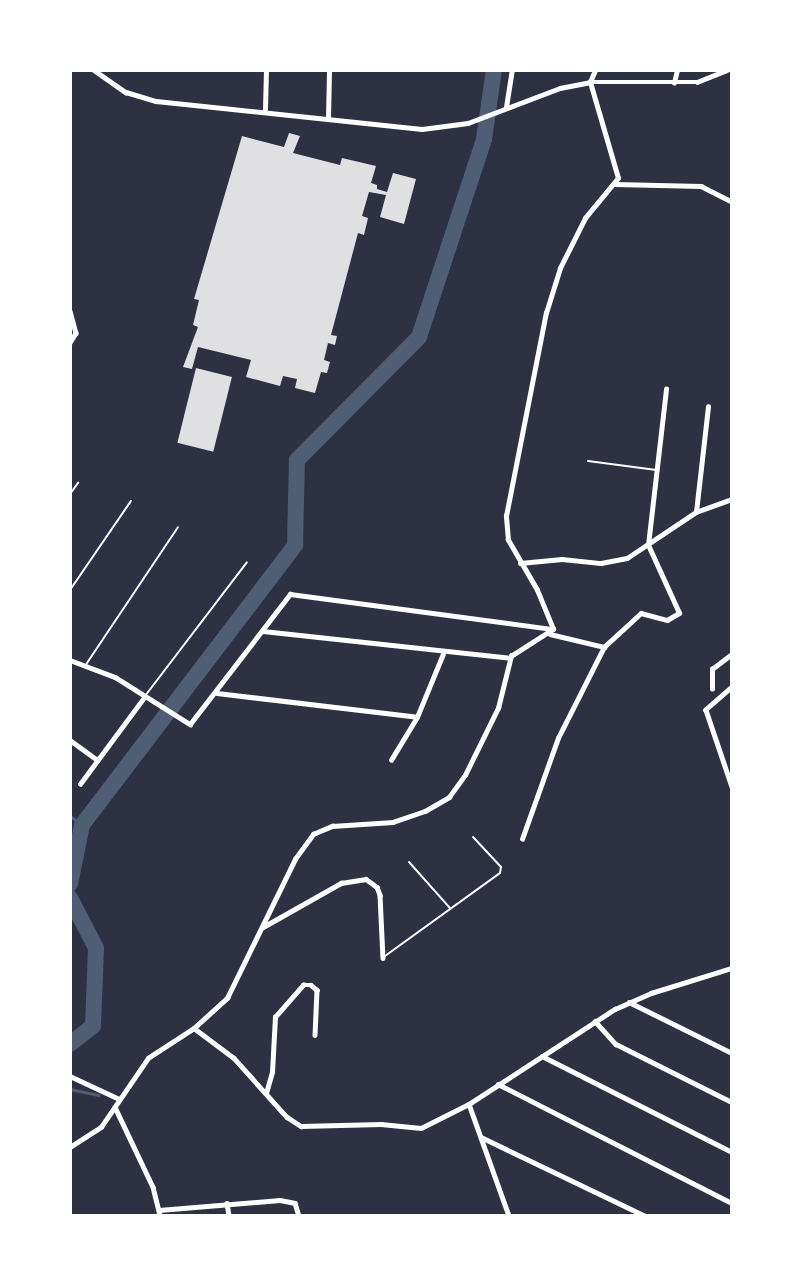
<!DOCTYPE html>
<html>
<head>
<meta charset="utf-8">
<style>
	body { margin:0 }
	#map { position:relative; width:802px; height:1286px; overflow:hidden; background:#2d3142; font-family:Bitter,serif }
	div>[style] { position:absolute }
	[style*='--x'] { left:calc(var(--x)*1px); top:calc(var(--y)*1px); width:calc(var(--w)*1px); rotate:calc(var(--a)*1deg) }
	.stream>* { height:3px; margin:-1.5px; padding:0 1.5px; transform-origin:1.5px; border-radius:1.5px; background:#4f5d75 }
	.river>* { height:16px; margin:-8px; padding:0 8px; transform-origin:8px; border-radius:8px; background:#4f5d75 }
	.building>* { inset:0; background:#e0e0e3; transform-origin:0 0 }
	.service>* { height:2px; margin:-1px; padding:0 1px; transform-origin:1px; border-radius:1px; background:#fff }
	.minor>* { height:4.5px; margin:-2.25px; padding:0 2.25px; transform-origin:2.25px; border-radius:2.25px; background:#fff }
	span { translate:-50% -50%; white-space:nowrap; text-align:center; line-height:1.15; -webkit-text-stroke:6px #fff; paint-order:stroke }
	.frame { position:absolute; inset:0; border:72px solid #fff; pointer-events:none }
</style>
</head>
<body>
<div id="map">
	<div class="stream">
		<div style="--x:70;--y:816;--w:15;--a:37"></div>
		<div style="--x:70;--y:1089;--w:29;--a:12"></div>
	</div>
	<div class="river">
		<div style="--x:70;--y:884;--w:60;--a:-78.5"></div>
		<div style="--x:82;--y:825;--w:352;--a:-52.7"></div>
		<div style="--x:295;--y:545;--w:85;--a:-88.7"></div>
		<div style="--x:297;--y:460;--w:173;--a:-45.2"></div>
		<div style="--x:419;--y:337;--w:208;--a:-71.8"></div>
		<div style="--x:484;--y:139;--w:70;--a:-81.8"></div>
		<div style="--x:70;--y:898;--w:56;--a:62.5"></div>
		<div style="--x:96;--y:948;--w:78;--a:92.2"></div>
		<div style="--x:93;--y:1026;--w:29;--a:142"></div>
	</div>
	<div class="building">
		<div style="clip-path:polygon(289px 133px,300px 136px,293px 153px,340px 165px,342px 158px,376px 166px,371px 183px,377px 185px,377px 189px,387px 192px,393px 173px,416px 179px,404px 224px,380px 217px,386px 195px,369px 192px,362px 216px,368px 218px,364px 235px,358px 233px,331px 335px,337px 336px,335px 345px,328px 343px,324px 360px,330px 362px,327px 373px,321px 372px,315px 393px,295px 388px,297px 379px,283px 376px,280px 386px,246px 377px,251px 360px,198px 347px,192px 369px,183px 367px,198px 327px,193px 325px,199px 300px,194px 299px,242px 136px,284px 147px)"></div>
		<div style="left:196px;top:368px;width:37px;height:77px;rotate:14deg"></div>
	</div>
	<div class="service">
		<div style="--x:588;--y:461;--w:69;--a:7.5"></div>
		<div style="--x:70;--y:494;--w:14;--a:-54"></div>
		<div style="--x:70;--y:590;--w:108;--a:-55.6"></div>
		<div style="--x:85;--y:666;--w:167;--a:-56.2"></div>
		<div style="--x:145;--y:696;--w:168;--a:-52.7"></div>
		<div style="--x:409;--y:862;--w:62;--a:48.3"></div>
		<div style="--x:385;--y:956;--w:142;--a:-35.8"></div>
		<div style="--x:500;--y:873;--w:6;--a:-81"></div>
		<div style="--x:501;--y:867;--w:41;--a:-133"></div>
	</div>
	<div class="minor">
		<div style="--x:94;--y:70;--w:39;--a:35"></div>
		<div style="--x:126;--y:92;--w:31;--a:17"></div>
		<div style="--x:156;--y:101;--w:267;--a:6"></div>
		<div style="--x:422;--y:129;--w:46;--a:-7.4"></div>
		<div style="--x:468;--y:123;--w:98;--a:-20.8"></div>
		<div style="--x:560;--y:88;--w:31;--a:-11"></div>
		<div style="--x:590;--y:82;--w:107;--a:0"></div>
		<div style="--x:697;--y:82;--w:32;--a:-22"></div>
		<div style="--x:674;--y:83;--w:13;--a:-77"></div>
		<div style="--x:506;--y:107;--w:37;--a:-81"></div>
		<div style="--x:265;--y:110;--w:40;--a:-88.6"></div>
		<div style="--x:328;--y:119;--w:49;--a:-88.8"></div>
		<div style="--x:615;--y:184;--w:86;--a:1.3"></div>
		<div style="--x:701;--y:186;--w:35;--a:27"></div>
		<div style="--x:70;--y:311;--w:23;--a:75"></div>
		<div style="--x:76;--y:333;--w:12;--a:121"></div>
		<div style="--x:696;--y:512;--w:106;--a:-83.5"></div>
		<div style="--x:520;--y:563;--w:42;--a:-5.4"></div>
		<div style="--x:562;--y:559;--w:39;--a:6"></div>
		<div style="--x:601;--y:563;--w:26;--a:-11"></div>
		<div style="--x:627;--y:558;--w:83;--a:-33.7"></div>
		<div style="--x:696;--y:512;--w:38;--a:-20"></div>
		<div style="--x:553;--y:629;--w:42;--a:-112.3"></div>
		<div style="--x:537;--y:590;--w:58;--a:-120.1"></div>
		<div style="--x:508;--y:540;--w:24;--a:-95"></div>
		<div style="--x:506;--y:516;--w:207;--a:-78.9"></div>
		<div style="--x:546;--y:313;--w:47;--a:-72.7"></div>
		<div style="--x:560;--y:268;--w:56;--a:-63.4"></div>
		<div style="--x:585;--y:218;--w:52;--a:-50.5"></div>
		<div style="--x:618;--y:178;--w:100;--a:-106.3"></div>
		<div style="--x:590;--y:82;--w:13;--a:-67"></div>
		<div style="--x:263;--y:631;--w:248;--a:6.2"></div>
		<div style="--x:550;--y:634;--w:56;--a:13.5"></div>
		<div style="--x:70;--y:660;--w:48;--a:20.7"></div>
		<div style="--x:115;--y:677;--w:89;--a:32.1"></div>
		<div style="--x:190;--y:724;--w:164;--a:-52.4"></div>
		<div style="--x:290;--y:594;--w:265;--a:7.6"></div>
		<div style="--x:732;--y:687;--w:35;--a:139"></div>
		<div style="--x:706;--y:710;--w:81;--a:71.3"></div>
		<div style="--x:712;--y:689;--w:20;--a:-90"></div>
		<div style="--x:712;--y:669;--w:25;--a:-37"></div>
		<div style="--x:217;--y:693;--w:201;--a:6.8"></div>
		<div style="--x:70;--y:740;--w:34;--a:36"></div>
		<div style="--x:391;--y:760;--w:50;--a:-58.8"></div>
		<div style="--x:417;--y:717;--w:68;--a:-67.6"></div>
		<div style="--x:80;--y:784;--w:109;--a:-53.5"></div>
		<div style="--x:522;--y:839;--w:107;--a:-70.4"></div>
		<div style="--x:558;--y:738;--w:102;--a:-63.2"></div>
		<div style="--x:604;--y:647;--w:50;--a:-42.6"></div>
		<div style="--x:641;--y:613;--w:27;--a:15"></div>
		<div style="--x:667;--y:620;--w:14;--a:-30"></div>
		<div style="--x:679;--y:613;--w:75;--a:-114.5"></div>
		<div style="--x:648;--y:545;--w:157;--a:-83.4"></div>
		<div style="--x:263;--y:927;--w:90;--a:-29.4"></div>
		<div style="--x:341;--y:883;--w:25;--a:-9"></div>
		<div style="--x:366;--y:879;--w:14;--a:36"></div>
		<div style="--x:377;--y:887;--w:9;--a:69"></div>
		<div style="--x:380;--y:895;--w:63;--a:87.3"></div>
		<div style="--x:629;--y:1002;--w:115;--a:26.3"></div>
		<div style="--x:595;--y:1021;--w:31;--a:48"></div>
		<div style="--x:616;--y:1044;--w:130;--a:26.6"></div>
		<div style="--x:194;--y:1028;--w:50;--a:36.9"></div>
		<div style="--x:234;--y:1058;--w:79;--a:48.1"></div>
		<div style="--x:287;--y:1117;--w:17;--a:33"></div>
		<div style="--x:301;--y:1126;--w:80;--a:-1.4"></div>
		<div style="--x:381;--y:1124;--w:40;--a:5.7"></div>
		<div style="--x:421;--y:1128;--w:54;--a:-26.6"></div>
		<div style="--x:469;--y:1104;--w:174;--a:-33.1"></div>
		<div style="--x:615;--y:1009;--w:39;--a:-24"></div>
		<div style="--x:651;--y:993;--w:85;--a:-17.2"></div>
		<div style="--x:542;--y:1056;--w:213;--a:26.8"></div>
		<div style="--x:70;--y:1076;--w:54;--a:25.1"></div>
		<div style="--x:498;--y:1084;--w:263;--a:27"></div>
		<div style="--x:266;--y:1093;--w:22;--a:-74"></div>
		<div style="--x:272;--y:1072;--w:55;--a:-86.9"></div>
		<div style="--x:275;--y:1017;--w:43;--a:-48.8"></div>
		<div style="--x:303;--y:985;--w:8;--a:0"></div>
		<div style="--x:311;--y:985;--w:8;--a:40"></div>
		<div style="--x:317;--y:990;--w:45;--a:92.5"></div>
		<div style="--x:469;--y:1104;--w:119;--a:70.3"></div>
		<div style="--x:115;--y:1107;--w:89;--a:64.6"></div>
		<div style="--x:153;--y:1187;--w:30;--a:76"></div>
		<div style="--x:481;--y:1137;--w:182;--a:25.7"></div>
		<div style="--x:70;--y:1147;--w:37;--a:-33"></div>
		<div style="--x:101;--y:1127;--w:83;--a:-55.7"></div>
		<div style="--x:148;--y:1058;--w:55;--a:-33.1"></div>
		<div style="--x:194;--y:1028;--w:45;--a:-42.3"></div>
		<div style="--x:227;--y:998;--w:155;--a:-63.9"></div>
		<div style="--x:295;--y:859;--w:31;--a:-54"></div>
		<div style="--x:313;--y:834;--w:21;--a:-23"></div>
		<div style="--x:332;--y:826;--w:61;--a:-3.8"></div>
		<div style="--x:393;--y:822;--w:34;--a:-19"></div>
		<div style="--x:425;--y:811;--w:28;--a:-30"></div>
		<div style="--x:449;--y:797;--w:27;--a:-54"></div>
		<div style="--x:465;--y:775;--w:75;--a:-63.8"></div>
		<div style="--x:498;--y:708;--w:54;--a:-76"></div>
		<div style="--x:511;--y:656;--w:50;--a:-32.7"></div>
		<div style="--x:227;--y:1203;--w:13;--a:81"></div>
		<div style="--x:159;--y:1210;--w:121;--a:-4.7"></div>
		<div style="--x:280;--y:1200;--w:15;--a:11"></div>
		<div style="--x:295;--y:1203;--w:14;--a:73"></div>
	</div>
	<div class="frame"></div>
</div>
</body>
</html>
